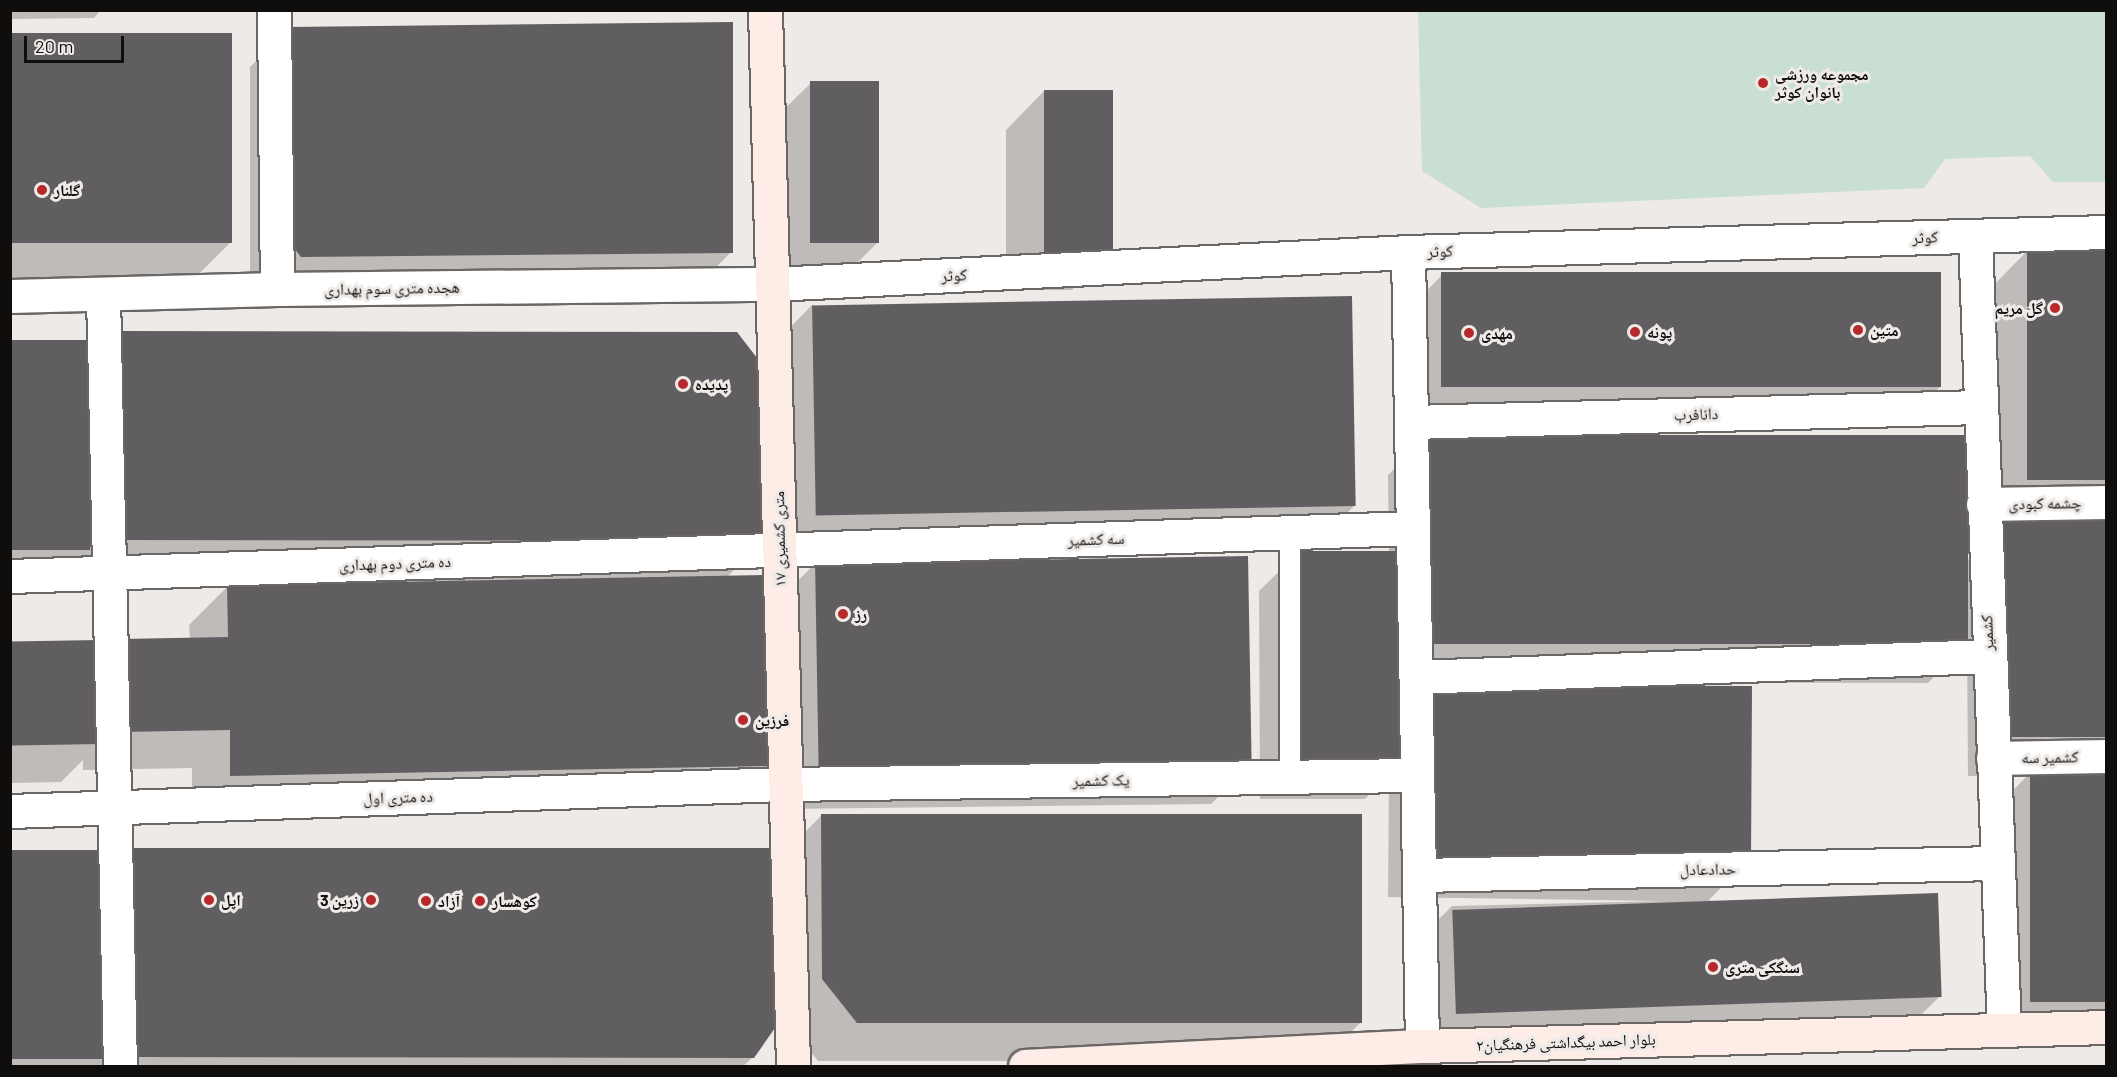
<!DOCTYPE html>
<html>
<head>
<meta charset="utf-8">
<style>
	body { margin:0 }
	#map { position:relative; width:2117px; height:1077px; overflow:hidden; background:#eeeae7; font-family:Barlow,"Noto Naskh Arabic",sans-serif }
	div>[style] { position:absolute }
	[style*='--x'] { left:calc(var(--x)*1px); top:calc(var(--y)*1px); width:calc(var(--w)*1px); rotate:calc(var(--a)*1deg) }
	.green>* { inset:0; background:#c8dfd2 }
	.shadow>* { inset:0; background:#0003 }
	.building>* { inset:0; background:#605e61; transform-origin:0 0 }
	.roads { filter:drop-shadow(2px 0 #6a6764) drop-shadow(-2px 0 #6a6764) drop-shadow(0 2px #6a6764) drop-shadow(0 -2px #6a6764) }
	.lane>* { height:20px; margin:-10px; padding:0 10px; transform-origin:10px; border-radius:10px; background:#fff }
	.street>* { height:33px; margin:-16.5px; padding:0 16.5px; transform-origin:16.5px; border-radius:16.5px; background:#fff }
	.secondary>* { height:33px; margin:-16.5px; padding:0 16.5px; transform-origin:16.5px; border-radius:16.5px; background:#feece7 }
	.dots>* { width:16px; height:16px; translate:-50% -50%; box-sizing:border-box; border:3px solid #eeeae7; border-radius:50% }
	span { translate:-50% -50%; white-space:nowrap; text-align:center; line-height:1.15; -webkit-text-stroke:6px #eeeae7; paint-order:stroke }
	.poi-label { font-size:16px; color:#0f0e0d; font-weight:700 }
	.left { translate:0 -50%; text-align:left }
	.right { translate:-100% -50%; text-align:right }
	.street-label { font-size:16px; color:#0f0e0d }
	.frame { position:absolute; inset:0; border:12px solid #0f0e0d; pointer-events:none }
	.scale { position:absolute; left:24px; top:36px; width:100px; height:27px; box-sizing:border-box; border:3px solid #0f0e0d; border-top:0; padding-left:8px; font-size:18px; line-height:21px; white-space:nowrap; color:#0f0e0d; -webkit-text-stroke:4px #eeeae7; paint-order:stroke }
</style>
</head>
<body>
<div id="map">
	<div class="green">
		<div style="clip-path:polygon(1418px 11px,2106px 11px,2106px 182px,2053px 182px,2030px 156px,1945px 159px,1924px 188px,1481px 208px,1422px 171px)"></div>
	</div>
	<div class="shadow">
		<div style="clip-path:polygon(10px 10px,101px 10px,94px 18px,10px 19px)"></div>
		<div style="clip-path:polygon(289px 28px,731px 252px,693px 291px,250px 279px,250px 67px)"></div>
		<div style="clip-path:polygon(10px 35px,231px 242px,192px 281px,10px 281px)"></div>
		<div style="clip-path:polygon(811px 83px,878px 242px,839px 281px,772px 281px,772px 121px)"></div>
		<div style="clip-path:polygon(1044px 91px,1111px 251px,1072px 290px,1006px 290px,1006px 130px)"></div>
		<div style="clip-path:polygon(2027px 251px,2106px 251px,2106px 518px,1991px 519px,1989px 290px)"></div>
		<div style="clip-path:polygon(1441px 276px,1940px 387px,1901px 425px,1403px 429px,1403px 315px)"></div>
		<div style="clip-path:polygon(812px 305px,1355px 505px,1316px 544px,777px 551px,774px 344px)"></div>
		<div style="clip-path:polygon(10px 341px,763px 541px,727px 577px,769px 766px,730px 804px,192px 814px,192px 768px,83px 770px,83px 760px,61px 782px,10px 783px,10px 644px,190px 639px,189px 625px,228px 586px,476px 582px,78px 578px,10px 588px)"></div>
		<div style="clip-path:polygon(1427px 436px,1966px 562px,2005px 523px,2106px 522px,2106px 746px,2079px 773px,2106px 773px,2106px 1040px,1993px 1041px,1992px 812px,2028px 775px,1968px 776px,1967px 644px,1928px 683px,1403px 682px,1749px 859px,1709px 900px,1939px 997px,1901px 1035px,1416px 1046px,1414px 944px,1452px 906px,1664px 901px,1388px 897px,1389px 775px,1365px 799px,1260px 799px,1259px 591px,1298px 553px,1389px 553px,1388px 475px)"></div>
		<div style="clip-path:polygon(816px 563px,1250px 765px,1211px 804px,781px 809px,777px 601px)"></div>
		<div style="clip-path:polygon(822px 815px,1361px 1022px,1322px 1061px,818px 1061px,784px 1018px,783px 854px)"></div>
		<div style="clip-path:polygon(10px 851px,753px 1057px,743px 1066px,10px 1066px)"></div>
	</div>
	<div class="building">
		<div style="clip-path:polygon(733px 22px,733px 253px,301px 257px,288px 240px,288px 27px)"></div>
		<div style="left:10px;top:33px;width:222px;height:210px"></div>
		<div style="left:810px;top:81px;width:69px;height:162px"></div>
		<div style="left:1044px;top:90px;width:69px;height:162px"></div>
		<div style="left:2106px;top:249px;width:231px;height:79px;rotate:90deg"></div>
		<div style="left:1941px;top:272px;width:115px;height:500px;rotate:90deg"></div>
		<div style="left:1352px;top:296px;width:210px;height:540px;rotate:89deg"></div>
		<div style="clip-path:polygon(115px 331px,737px 332px,764px 367px,765px 541px,116px 540px)"></div>
		<div style="left:10px;top:340px;width:80px;height:210px"></div>
		<div style="left:1426px;top:435px;width:542px;height:209px"></div>
		<div style="left:2106px;top:520px;width:217px;height:101px;rotate:90deg"></div>
		<div style="left:1297px;top:551px;width:108px;height:210px"></div>
		<div style="left:1248px;top:556px;width:210px;height:433px;rotate:89deg"></div>
		<div style="clip-path:polygon(768px 575px,770px 766px,230px 776px,230px 730px,121px 732px,120px 639px,228px 637px,227px 585px)"></div>
		<div style="left:99px;top:640px;width:104px;height:89px;rotate:89deg"></div>
		<div style="clip-path:polygon(1443px 685px,1752px 686px,1751px 860px,1426px 859px,1427px 699px)"></div>
		<div style="left:2106px;top:771px;width:231px;height:76px;rotate:90deg"></div>
		<div style="clip-path:polygon(821px 814px,1362px 814px,1362px 1023px,857px 1023px,822px 979px)"></div>
		<div style="clip-path:polygon(127px 848px,777px 848px,777px 1025px,754px 1058px,128px 1057px)"></div>
		<div style="left:10px;top:850px;width:100px;height:209px"></div>
		<div style="left:1938px;top:893px;width:104px;height:486px;rotate:88deg"></div>
	</div>
	<div class="roads">
		<div class="lane">
			<div style="--x:1290;--y:532;--w:245;--a:90"></div>
		</div>
		<div class="street">
			<div style="--x:274;--y:10;--w:279;--a:89.4"></div>
			<div style="--x:1975;--y:236;--w:794;--a:87.91"></div>
			<div style="--x:1408;--y:252;--w:794;--a:88.99"></div>
			<div style="--x:103;--y:294;--w:772;--a:88.74"></div>
			<div style="--x:10;--y:296;--w:267;--a:-1.5"></div>
			<div style="--x:277;--y:289;--w:496;--a:-0.6"></div>
			<div style="--x:773;--y:284;--w:636;--a:-2.88"></div>
			<div style="--x:1408;--y:252;--w:698;--a:-1.64"></div>
			<div style="--x:1411;--y:422;--w:570;--a:-1.51"></div>
			<div style="--x:1983;--y:504;--w:123;--a:-0.9"></div>
			<div style="--x:10;--y:576;--w:1404;--a:-1.96"></div>
			<div style="--x:1416;--y:677;--w:572;--a:-2.1"></div>
			<div style="--x:1993;--y:758;--w:113;--a:-1"></div>
			<div style="--x:10;--y:811;--w:775;--a:-2"></div>
			<div style="--x:785;--y:784;--w:632;--a:-0.82"></div>
			<div style="--x:1419;--y:875;--w:578;--a:-1.19"></div>
		</div>
		<div class="secondary">
			<div style="--x:765;--y:10;--w:1056;--a:88.48"></div>
			<div style="--x:1025;--y:1066;--w:398;--a:-2.9"></div>
			<div style="--x:1422;--y:1046;--w:684;--a:-1.59"></div>
		</div>
	</div>
	<div class="dots">
		<div style="left:1763px;top:83px;background:#b8282b"></div>
		<div style="left:42px;top:190px;background:#b8282b"></div>
		<div style="left:2055px;top:308px;background:#b8282b"></div>
		<div style="left:1858px;top:330px;background:#b8282b"></div>
		<div style="left:1635px;top:332px;background:#b8282b"></div>
		<div style="left:1469px;top:333px;background:#b8282b"></div>
		<div style="left:683px;top:384px;background:#b8282b"></div>
		<div style="left:843px;top:614px;background:#b8282b"></div>
		<div style="left:743px;top:720px;background:#b8282b"></div>
		<div style="left:209px;top:900px;background:#b8282b"></div>
		<div style="left:371px;top:900px;background:#b8282b"></div>
		<div style="left:426px;top:901px;background:#b8282b"></div>
		<div style="left:480px;top:901px;background:#b8282b"></div>
		<div style="left:1713px;top:967px;background:#b8282b"></div>
	</div>
	<div class="poi-label">
		<span class="left" style="left:1775px;top:83px">مجموعه ورزشی<br>بانوان کوثر</span>
		<span class="left" style="left:54px;top:190px">گلنار</span>
		<span class="right" style="left:2043px;top:308px">گل مریم</span>
		<span class="left" style="left:1870px;top:330px">متین</span>
		<span class="left" style="left:1647px;top:332px">پونه</span>
		<span class="left" style="left:1481px;top:333px">مهدی</span>
		<span class="left" style="left:695px;top:384px">پدیده</span>
		<span class="left" style="left:855px;top:614px">رز</span>
		<span class="left" style="left:755px;top:720px">فرزین</span>
		<span class="left" style="left:221px;top:900px">اپل</span>
		<span class="right" style="left:359px;top:900px">زرین 3</span>
		<span class="left" style="left:438px;top:901px">آزاد</span>
		<span class="left" style="left:492px;top:901px">کوهسار</span>
		<span class="left" style="left:1725px;top:967px">سنگکی متری</span>
	</div>
	<div class="street-label">
		<span style="left:1925px;top:237px;rotate:-2deg">کوثر</span>
		<span style="left:1440px;top:251px;rotate:-2deg">کوثر</span>
		<span style="left:954px;top:275px;rotate:-3deg">کوثر</span>
		<span style="left:392px;top:288px;rotate:-1deg">هجده متری سوم بهداری</span>
		<span style="left:1696px;top:414px;rotate:-2deg">دانافرب</span>
		<span style="left:2045px;top:503px;rotate:-1deg">چشمه کبودی</span>
		<span style="left:779px;top:539px;rotate:-91deg">۱۷ متری کشمیری</span>
		<span style="left:1096px;top:539px;rotate:-2deg">سه کشمیر</span>
		<span style="left:395px;top:563px;rotate:-2deg">ده متری دوم بهداری</span>
		<span style="left:1987px;top:633px;rotate:-92deg">کشمیر</span>
		<span style="left:2050px;top:757px;rotate:-1deg">کشمیر سه</span>
		<span style="left:1101px;top:780px;rotate:-1deg">یک کشمیر</span>
		<span style="left:398px;top:797px;rotate:-2deg">ده متری اول</span>
		<span style="left:1708px;top:869px;rotate:-1deg">حدادعادل</span>
		<span style="left:1566px;top:1042px;rotate:-2deg">بلوار احمد بیگداشتی فرهنگیان۲</span>
	</div>
	<div class="frame"></div>
	<div class="scale">20 m</div>
</div>
</body>
</html>
